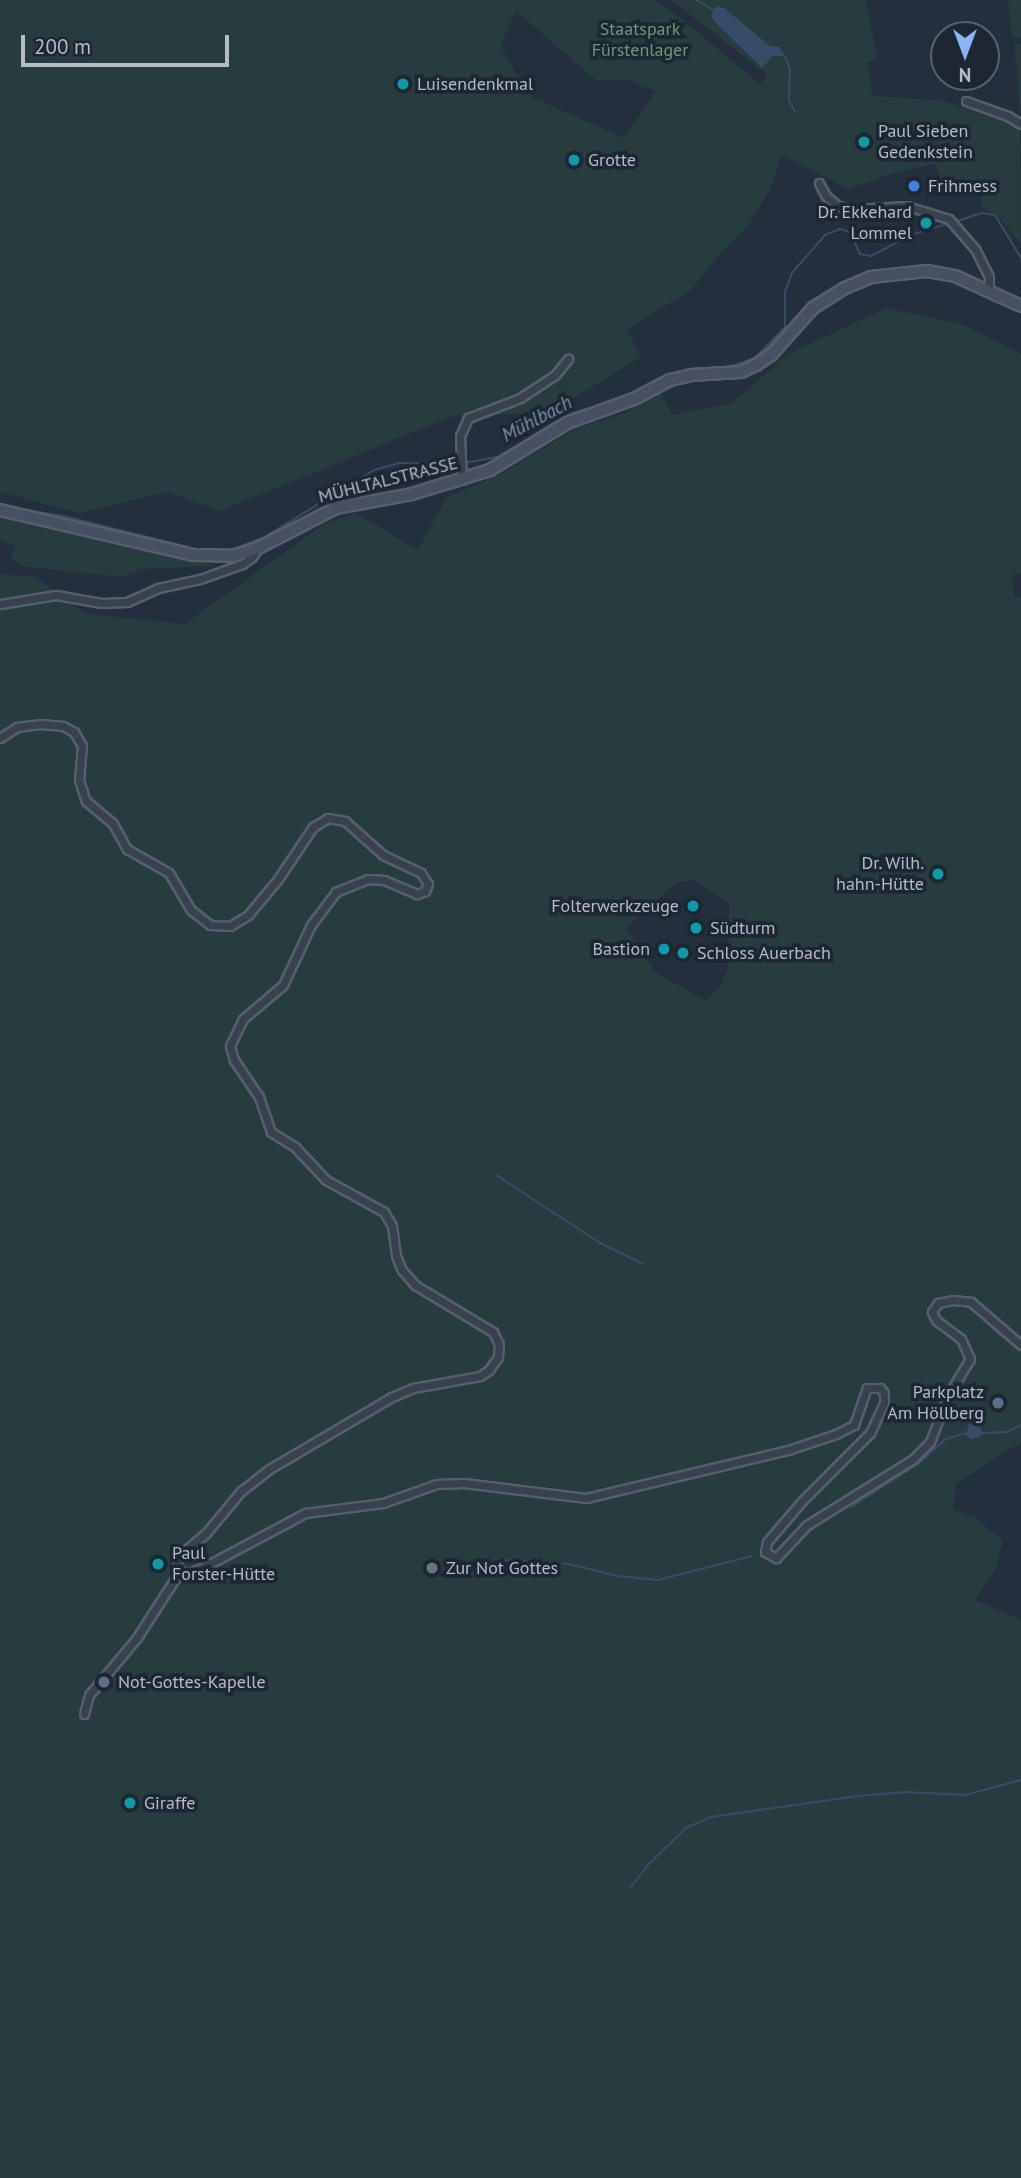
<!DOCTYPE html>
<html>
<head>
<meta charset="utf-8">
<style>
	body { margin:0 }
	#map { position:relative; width:1021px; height:2178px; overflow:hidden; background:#242f3e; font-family:"PT Sans",sans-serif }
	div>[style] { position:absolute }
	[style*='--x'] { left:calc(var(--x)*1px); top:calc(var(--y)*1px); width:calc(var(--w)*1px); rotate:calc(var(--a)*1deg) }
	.green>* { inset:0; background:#263c3f }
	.water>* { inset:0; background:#394c67 }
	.stream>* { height:2px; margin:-1px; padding:0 1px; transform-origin:1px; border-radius:1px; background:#394c67 }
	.roads { filter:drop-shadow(2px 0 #565f6c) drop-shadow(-2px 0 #565f6c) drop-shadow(0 2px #565f6c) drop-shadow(0 -2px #565f6c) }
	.minor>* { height:7px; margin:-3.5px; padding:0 3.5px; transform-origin:3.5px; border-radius:3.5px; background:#38414e }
	.secondary>* { height:10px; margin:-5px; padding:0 5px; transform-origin:5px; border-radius:5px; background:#465061 }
	.dots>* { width:19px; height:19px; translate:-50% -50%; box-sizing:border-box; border:4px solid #1d2633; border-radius:50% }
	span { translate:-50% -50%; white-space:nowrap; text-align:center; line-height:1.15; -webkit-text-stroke:7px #1d2633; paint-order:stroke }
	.park-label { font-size:18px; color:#6b9a76 }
	.poi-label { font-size:18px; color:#b4bcc9 }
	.left { translate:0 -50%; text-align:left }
	.right { translate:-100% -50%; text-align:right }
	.street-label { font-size:18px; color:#b4bcc9 }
	.water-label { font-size:19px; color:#7c92b1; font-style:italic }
	.north { position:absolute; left:930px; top:21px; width:70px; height:70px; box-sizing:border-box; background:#1d2633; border:2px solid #59626f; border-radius:50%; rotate:180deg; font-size:19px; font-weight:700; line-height:28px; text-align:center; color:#b4bcc9 }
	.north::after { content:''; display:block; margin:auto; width:24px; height:32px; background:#8ab4f8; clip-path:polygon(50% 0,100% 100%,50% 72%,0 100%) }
	.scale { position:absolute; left:21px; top:35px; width:208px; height:32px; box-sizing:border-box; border:4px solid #b4bcc9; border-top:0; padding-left:9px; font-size:21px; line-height:24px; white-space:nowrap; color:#b4bcc9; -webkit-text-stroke:5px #1d2633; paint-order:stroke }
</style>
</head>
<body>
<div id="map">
	<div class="green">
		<div style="clip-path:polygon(evenodd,0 0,654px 0,682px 19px,760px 84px,768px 75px,671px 0,865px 0,878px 59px,865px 64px,868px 63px,872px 96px,939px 100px,1020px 125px,1021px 244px,998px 216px,983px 208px,981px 195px,974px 187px,942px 180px,934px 164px,894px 173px,849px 189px,782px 155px,769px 191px,748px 226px,718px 256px,692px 289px,627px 330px,641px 357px,549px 413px,453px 416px,220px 511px,167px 492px,79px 513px,0 492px,0 0,516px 11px,596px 80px,629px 80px,656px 91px,624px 138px,529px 96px,500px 45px,516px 11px)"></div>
		<div style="clip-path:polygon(1008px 0,1021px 0,1021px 38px,1012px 37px)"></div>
		<div style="clip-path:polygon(1014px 44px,1021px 44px,1021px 112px,1020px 111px)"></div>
		<div style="clip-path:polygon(evenodd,887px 308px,961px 324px,1021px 354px,1021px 573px,1012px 575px,1014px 597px,1021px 597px,1021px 1442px,956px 1484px,953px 1509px,977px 1519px,1003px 1541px,996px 1568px,975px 1600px,1021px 1620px,1021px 2178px,0 2178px,0 574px,36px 577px,85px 614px,185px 624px,324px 524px,356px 513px,418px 550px,446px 498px,503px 473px,577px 428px,628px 412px,661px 394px,673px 415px,732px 403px,788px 354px,887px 308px,695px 880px,729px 904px,728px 969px,719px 988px,705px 1000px,656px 973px,626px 928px,676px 883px,695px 880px)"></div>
		<div style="clip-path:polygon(0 517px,17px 519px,216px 566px,140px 569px,123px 577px,26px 567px,11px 558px,16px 546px,0 540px)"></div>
	</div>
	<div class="water">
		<div style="clip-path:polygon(716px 6px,724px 8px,770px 46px,779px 47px,785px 56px,773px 56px,762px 68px,716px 23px,711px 16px)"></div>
		<div style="clip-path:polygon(980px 1422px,982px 1436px,971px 1439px,966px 1435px,969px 1424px)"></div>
	</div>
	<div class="stream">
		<div style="--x:696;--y:0;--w:20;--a:30"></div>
		<div style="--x:785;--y:56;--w:14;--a:69"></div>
		<div style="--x:790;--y:69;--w:31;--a:92"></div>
		<div style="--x:789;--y:100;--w:13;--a:63"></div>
		<div style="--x:954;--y:222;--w:29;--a:-18"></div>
		<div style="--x:982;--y:213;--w:13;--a:9"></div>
		<div style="--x:995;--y:215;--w:50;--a:58.8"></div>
		<div style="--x:726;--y:368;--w:31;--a:-19"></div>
		<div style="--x:755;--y:358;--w:43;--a:-45.9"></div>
		<div style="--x:785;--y:327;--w:35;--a:-90"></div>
		<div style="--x:785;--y:292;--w:20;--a:-70"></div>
		<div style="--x:792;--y:273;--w:50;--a:-49"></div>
		<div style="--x:825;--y:235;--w:16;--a:-22"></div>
		<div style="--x:840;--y:229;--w:10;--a:17"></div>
		<div style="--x:850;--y:232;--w:24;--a:66"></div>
		<div style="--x:860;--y:254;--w:11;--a:10"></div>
		<div style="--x:871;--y:256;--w:45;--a:-27.7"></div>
		<div style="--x:911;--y:235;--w:39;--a:-17"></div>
		<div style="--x:671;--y:375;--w:19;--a:-16"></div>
		<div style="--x:463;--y:463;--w:35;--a:-10"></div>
		<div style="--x:497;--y:457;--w:87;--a:-30.4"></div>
		<div style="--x:572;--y:413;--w:34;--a:-15"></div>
		<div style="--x:8;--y:507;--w:56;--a:9.3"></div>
		<div style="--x:63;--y:516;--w:137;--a:13.9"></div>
		<div style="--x:196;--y:549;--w:35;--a:2"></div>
		<div style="--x:231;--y:550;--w:34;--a:-21"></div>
		<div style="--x:263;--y:538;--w:130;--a:-31.5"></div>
		<div style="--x:374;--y:470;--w:27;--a:-15"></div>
		<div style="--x:400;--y:463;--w:58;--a:1"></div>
		<div style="--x:496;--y:1175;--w:126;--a:33.1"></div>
		<div style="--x:602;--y:1244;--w:46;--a:26"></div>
		<div style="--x:981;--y:1433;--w:26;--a:-2"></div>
		<div style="--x:1007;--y:1432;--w:16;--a:-27"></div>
		<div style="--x:853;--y:1506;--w:79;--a:-33.1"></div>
		<div style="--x:919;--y:1463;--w:36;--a:-42"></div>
		<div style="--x:946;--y:1439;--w:21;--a:-17"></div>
		<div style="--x:502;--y:1560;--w:67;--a:3.4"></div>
		<div style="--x:569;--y:1564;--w:50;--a:13.8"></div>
		<div style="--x:618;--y:1576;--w:40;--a:5.7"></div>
		<div style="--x:658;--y:1580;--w:97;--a:-14.3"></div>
		<div style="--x:631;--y:1887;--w:31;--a:-52"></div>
		<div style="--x:650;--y:1863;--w:50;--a:-44.2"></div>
		<div style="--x:686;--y:1828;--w:27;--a:-24"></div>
		<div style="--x:711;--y:1817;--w:148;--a:-8.2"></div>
		<div style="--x:857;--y:1796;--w:48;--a:-4.8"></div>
		<div style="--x:905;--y:1792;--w:60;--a:2.9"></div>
		<div style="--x:965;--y:1795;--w:58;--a:-15"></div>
	</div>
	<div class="roads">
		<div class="minor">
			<div style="--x:966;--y:101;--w:45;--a:19.7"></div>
			<div style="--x:1008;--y:116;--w:15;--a:32"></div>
			<div style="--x:819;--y:183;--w:15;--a:62"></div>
			<div style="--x:826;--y:196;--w:16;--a:40"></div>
			<div style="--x:838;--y:206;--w:14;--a:12"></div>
			<div style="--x:852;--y:209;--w:55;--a:-3.1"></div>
			<div style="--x:907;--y:206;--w:44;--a:17.2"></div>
			<div style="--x:949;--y:219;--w:40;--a:49"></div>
			<div style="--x:975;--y:249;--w:31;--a:63"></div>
			<div style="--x:989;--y:277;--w:14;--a:90"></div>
			<div style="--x:462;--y:480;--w:44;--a:-92.6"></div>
			<div style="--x:460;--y:436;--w:20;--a:-66"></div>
			<div style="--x:468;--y:418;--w:56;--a:-21"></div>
			<div style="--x:520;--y:398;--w:42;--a:-33.3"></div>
			<div style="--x:555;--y:375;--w:21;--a:-51"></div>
			<div style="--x:0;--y:604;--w:57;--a:-9.1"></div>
			<div style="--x:56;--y:595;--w:46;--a:10.1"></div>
			<div style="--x:101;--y:603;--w:26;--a:-2"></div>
			<div style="--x:127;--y:602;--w:34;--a:-24"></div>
			<div style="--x:158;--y:588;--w:43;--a:-12.1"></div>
			<div style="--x:200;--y:579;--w:45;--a:-19.7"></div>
			<div style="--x:242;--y:564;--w:12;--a:-35"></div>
			<div style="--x:252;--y:557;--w:11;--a:-56"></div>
			<div style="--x:0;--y:738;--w:20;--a:-33"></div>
			<div style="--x:17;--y:727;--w:24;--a:-7"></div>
			<div style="--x:41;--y:724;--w:22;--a:5"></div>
			<div style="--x:63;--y:726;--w:13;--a:29"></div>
			<div style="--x:74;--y:732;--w:16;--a:60"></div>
			<div style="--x:82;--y:746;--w:34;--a:95"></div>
			<div style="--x:79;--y:780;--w:22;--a:72"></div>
			<div style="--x:86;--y:801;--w:35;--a:40"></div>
			<div style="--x:113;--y:824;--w:29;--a:61"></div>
			<div style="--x:127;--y:849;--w:48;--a:29.7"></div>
			<div style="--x:169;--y:873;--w:43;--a:59.3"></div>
			<div style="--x:191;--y:910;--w:24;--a:38"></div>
			<div style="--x:210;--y:925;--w:20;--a:3"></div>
			<div style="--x:230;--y:926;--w:21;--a:-31"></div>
			<div style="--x:248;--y:915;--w:47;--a:-50.2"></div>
			<div style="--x:278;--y:879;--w:63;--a:-56.1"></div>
			<div style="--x:313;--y:827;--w:17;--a:-31"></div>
			<div style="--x:328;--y:818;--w:17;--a:10"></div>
			<div style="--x:345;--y:821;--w:51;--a:41.8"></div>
			<div style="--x:383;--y:855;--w:42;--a:25.3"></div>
			<div style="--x:421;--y:873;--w:13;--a:58"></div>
			<div style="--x:428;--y:884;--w:8;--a:113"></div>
			<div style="--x:425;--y:891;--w:9;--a:159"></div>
			<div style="--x:417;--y:894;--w:36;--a:-157"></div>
			<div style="--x:384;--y:880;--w:16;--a:-176"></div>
			<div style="--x:368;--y:879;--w:35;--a:158"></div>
			<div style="--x:336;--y:892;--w:41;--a:127.1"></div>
			<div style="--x:311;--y:925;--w:66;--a:115"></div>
			<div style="--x:283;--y:985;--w:52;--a:139.6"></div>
			<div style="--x:243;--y:1019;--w:30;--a:116"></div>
			<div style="--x:230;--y:1046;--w:15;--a:74"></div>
			<div style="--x:234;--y:1060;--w:45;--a:56"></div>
			<div style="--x:259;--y:1097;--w:37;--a:71"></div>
			<div style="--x:271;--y:1132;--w:28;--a:32"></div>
			<div style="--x:295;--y:1147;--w:45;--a:46.8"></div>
			<div style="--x:326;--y:1180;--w:66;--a:28.9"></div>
			<div style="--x:384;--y:1212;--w:16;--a:60"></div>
			<div style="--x:392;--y:1226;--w:30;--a:82"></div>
			<div style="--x:396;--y:1256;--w:15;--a:67"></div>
			<div style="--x:402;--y:1270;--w:20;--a:49"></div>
			<div style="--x:415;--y:1285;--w:91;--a:31.1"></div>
			<div style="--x:493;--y:1332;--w:14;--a:65"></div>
			<div style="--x:499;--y:1345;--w:12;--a:95"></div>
			<div style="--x:498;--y:1357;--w:16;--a:125"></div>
			<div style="--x:489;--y:1370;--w:11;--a:146"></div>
			<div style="--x:480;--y:1376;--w:68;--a:169.8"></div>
			<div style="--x:413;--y:1388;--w:25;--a:157"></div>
			<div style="--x:390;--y:1398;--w:142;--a:149.5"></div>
			<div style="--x:268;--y:1470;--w:34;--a:142"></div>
			<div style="--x:241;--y:1491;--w:55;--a:129.8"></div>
			<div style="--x:206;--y:1533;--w:35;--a:140"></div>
			<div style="--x:179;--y:1556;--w:8;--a:104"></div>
			<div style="--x:177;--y:1564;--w:8;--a:67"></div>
			<div style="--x:180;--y:1571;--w:9;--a:13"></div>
			<div style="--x:189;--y:1573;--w:16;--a:-22"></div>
			<div style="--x:204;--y:1567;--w:115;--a:-28.1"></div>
			<div style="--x:305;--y:1513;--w:79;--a:-7.3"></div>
			<div style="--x:383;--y:1503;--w:57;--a:-19.4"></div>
			<div style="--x:437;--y:1484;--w:27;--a:-2"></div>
			<div style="--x:464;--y:1483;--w:123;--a:7"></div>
			<div style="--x:586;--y:1498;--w:208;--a:-13.4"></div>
			<div style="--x:788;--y:1450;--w:51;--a:-18.4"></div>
			<div style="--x:836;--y:1434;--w:20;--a:-27"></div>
			<div style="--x:854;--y:1425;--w:39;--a:-71"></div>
			<div style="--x:867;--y:1388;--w:13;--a:0"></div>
			<div style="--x:880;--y:1388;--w:6;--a:51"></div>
			<div style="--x:884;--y:1393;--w:10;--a:90"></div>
			<div style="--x:884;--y:1403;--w:33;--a:115"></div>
			<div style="--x:870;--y:1433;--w:96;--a:135"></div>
			<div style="--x:802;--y:1501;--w:54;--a:130.5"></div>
			<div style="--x:767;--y:1542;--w:10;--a:101"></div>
			<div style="--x:765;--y:1552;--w:13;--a:29"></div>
			<div style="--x:776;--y:1558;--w:45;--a:-46.8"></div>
			<div style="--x:807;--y:1525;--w:125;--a:-31.9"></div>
			<div style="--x:913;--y:1459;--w:24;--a:-45"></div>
			<div style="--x:930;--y:1442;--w:50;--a:-69"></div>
			<div style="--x:948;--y:1395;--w:42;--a:-58.6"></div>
			<div style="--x:970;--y:1359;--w:22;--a:-114"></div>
			<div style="--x:961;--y:1339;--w:31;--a:-143"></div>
			<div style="--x:936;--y:1320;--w:9;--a:-117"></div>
			<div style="--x:932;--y:1312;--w:11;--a:-56"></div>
			<div style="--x:938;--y:1303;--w:15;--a:-11"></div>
			<div style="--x:953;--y:1300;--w:18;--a:6"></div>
			<div style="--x:971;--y:1302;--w:66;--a:40.7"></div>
			<div style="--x:84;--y:1714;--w:20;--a:-75"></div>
			<div style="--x:89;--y:1695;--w:73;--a:-50"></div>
			<div style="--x:136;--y:1639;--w:81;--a:-57.1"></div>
		</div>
		<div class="secondary">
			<div style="--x:0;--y:510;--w:199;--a:13.1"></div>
			<div style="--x:194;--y:555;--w:39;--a:1"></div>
			<div style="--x:233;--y:556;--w:26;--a:-18"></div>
			<div style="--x:258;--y:548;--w:88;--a:-27.1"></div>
			<div style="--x:336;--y:508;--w:77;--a:-10.4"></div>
			<div style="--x:412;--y:494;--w:82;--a:-17.1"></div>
			<div style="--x:490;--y:470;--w:90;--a:-31.4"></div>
			<div style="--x:567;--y:423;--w:71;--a:-19.7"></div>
			<div style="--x:634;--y:399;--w:41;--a:-27.8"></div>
			<div style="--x:670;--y:380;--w:22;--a:-13"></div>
			<div style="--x:691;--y:375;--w:50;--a:-3.4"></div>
			<div style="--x:741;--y:372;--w:17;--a:-25"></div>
			<div style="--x:756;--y:365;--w:18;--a:-34"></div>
			<div style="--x:771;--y:355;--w:63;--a:-48.2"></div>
			<div style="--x:813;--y:308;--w:38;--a:-32"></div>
			<div style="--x:845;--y:288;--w:28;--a:-23"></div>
			<div style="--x:871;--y:277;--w:56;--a:-6.1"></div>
			<div style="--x:927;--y:271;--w:28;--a:10"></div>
			<div style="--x:955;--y:276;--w:72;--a:24.4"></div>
		</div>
	</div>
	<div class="dots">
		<div style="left:403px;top:84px;background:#0f9aa8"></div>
		<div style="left:864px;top:142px;background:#0f9aa8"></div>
		<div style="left:574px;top:160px;background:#0f9aa8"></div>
		<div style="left:914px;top:186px;background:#3f7fe0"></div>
		<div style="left:926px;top:223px;background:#0f9aa8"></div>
		<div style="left:938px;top:874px;background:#0f9aa8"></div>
		<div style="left:693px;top:906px;background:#0f9aa8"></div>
		<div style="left:696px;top:928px;background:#0f9aa8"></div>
		<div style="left:664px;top:949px;background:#0f9aa8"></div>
		<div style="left:683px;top:953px;background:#0f9aa8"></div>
		<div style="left:998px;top:1403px;background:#5c6f8a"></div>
		<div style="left:158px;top:1564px;background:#0f9aa8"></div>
		<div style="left:432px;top:1568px;background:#6b7280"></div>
		<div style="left:104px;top:1682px;background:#5c6f8a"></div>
		<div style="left:130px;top:1803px;background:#0f9aa8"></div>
	</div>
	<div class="park-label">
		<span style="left:640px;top:40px">Staatspark<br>Fürstenlager</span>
	</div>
	<div class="poi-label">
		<span class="left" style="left:417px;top:84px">Luisendenkmal</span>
		<span class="left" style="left:878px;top:142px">Paul Sieben<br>Gedenkstein</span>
		<span class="left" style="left:588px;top:160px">Grotte</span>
		<span class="left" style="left:928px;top:186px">Frihmess</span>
		<span class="right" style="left:912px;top:223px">Dr. Ekkehard<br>Lommel</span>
		<span class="right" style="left:924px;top:874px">Dr. Wilh.<br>hahn-Hütte</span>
		<span class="right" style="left:679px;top:906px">Folterwerkzeuge</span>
		<span class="left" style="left:710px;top:928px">Südturm</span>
		<span class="right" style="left:650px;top:949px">Bastion</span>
		<span class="left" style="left:697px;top:953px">Schloss Auerbach</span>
		<span class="right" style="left:984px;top:1403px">Parkplatz<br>Am Höllberg</span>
		<span class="left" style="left:172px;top:1564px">Paul<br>Forster-Hütte</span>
		<span class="left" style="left:446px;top:1568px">Zur Not Gottes</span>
		<span class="left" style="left:118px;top:1682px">Not-Gottes-Kapelle</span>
		<span class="left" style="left:144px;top:1803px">Giraffe</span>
	</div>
	<div class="street-label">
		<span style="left:388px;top:480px;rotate:-14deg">MÜHLTALSTRASSE</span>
	</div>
	<div class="water-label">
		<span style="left:537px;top:419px;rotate:-28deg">Mühlbach</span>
	</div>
	<div class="north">N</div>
	<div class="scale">200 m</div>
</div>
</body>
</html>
